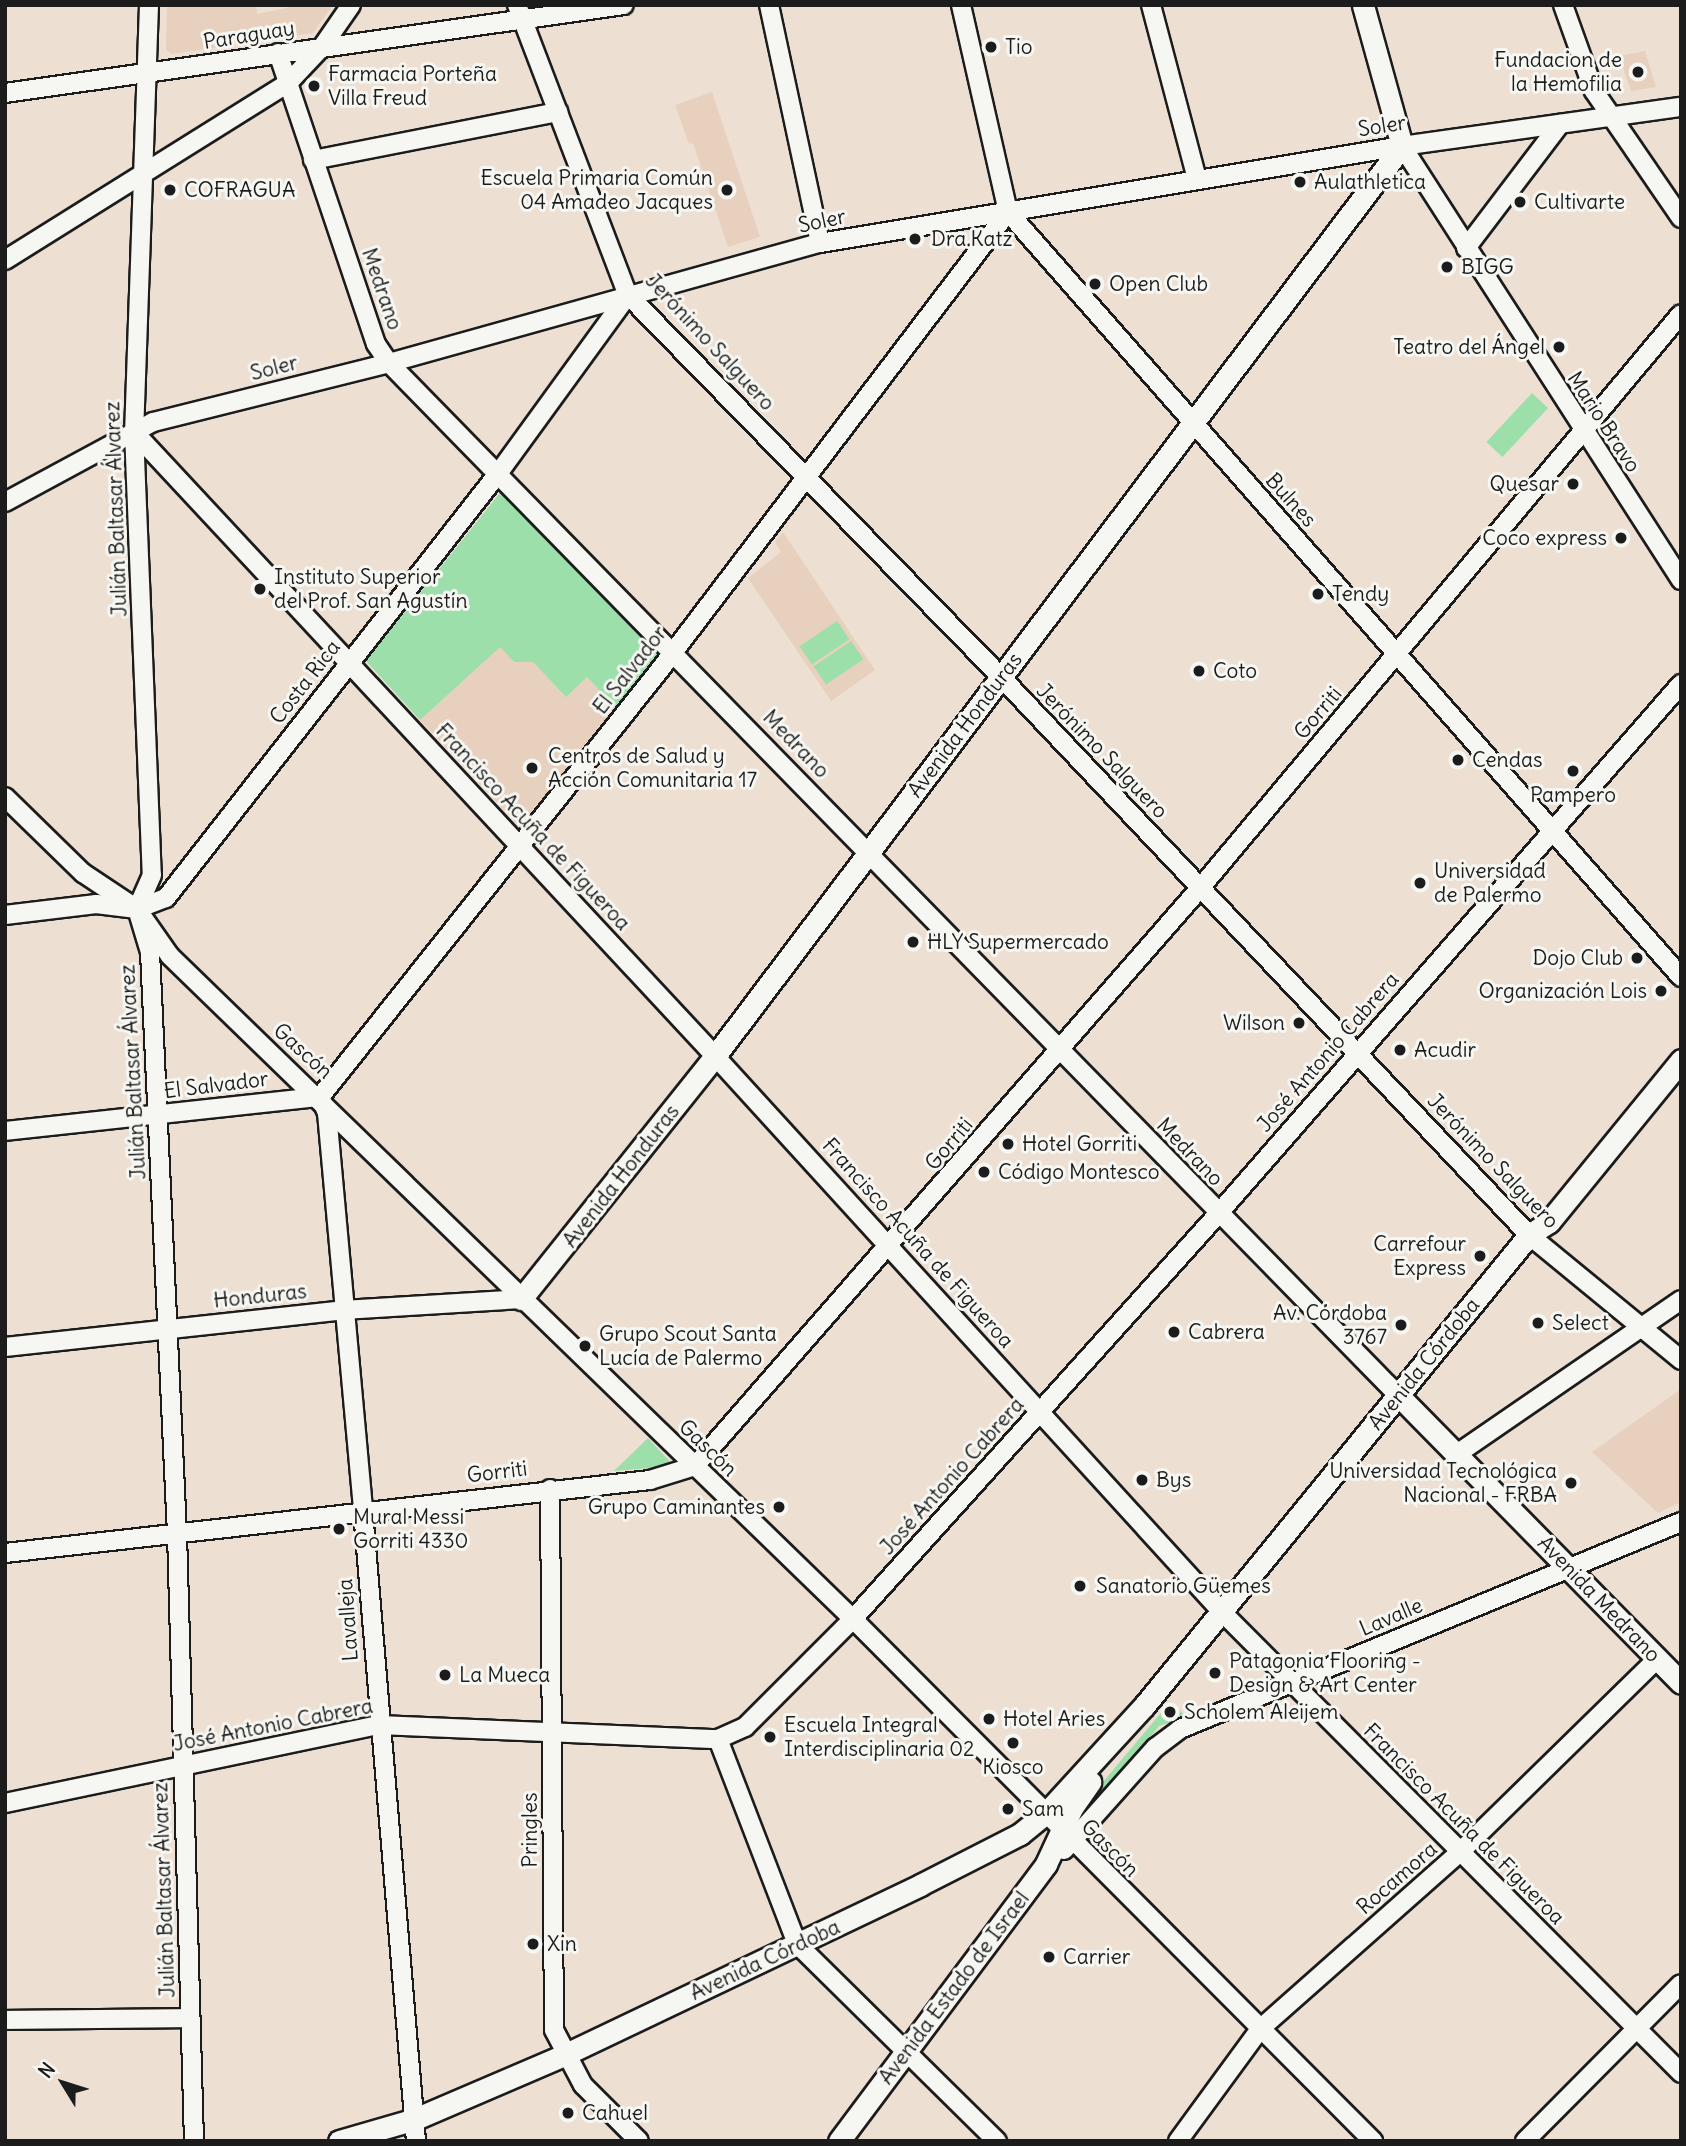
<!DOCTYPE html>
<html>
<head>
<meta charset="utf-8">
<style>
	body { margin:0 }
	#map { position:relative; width:1686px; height:2146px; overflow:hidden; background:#ede0d3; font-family:Delius,sans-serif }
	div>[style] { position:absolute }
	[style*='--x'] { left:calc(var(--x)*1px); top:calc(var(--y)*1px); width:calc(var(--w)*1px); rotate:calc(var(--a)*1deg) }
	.built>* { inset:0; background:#e7d0bd }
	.green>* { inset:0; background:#9cdfaa; transform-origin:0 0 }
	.roads { filter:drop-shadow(2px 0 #1c1c1c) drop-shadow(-2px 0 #1c1c1c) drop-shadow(0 2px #1c1c1c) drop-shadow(0 -2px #1c1c1c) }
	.minor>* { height:18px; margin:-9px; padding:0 9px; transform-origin:9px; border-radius:9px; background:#f6f6f2 }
	.major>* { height:21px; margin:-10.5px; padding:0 10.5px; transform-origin:10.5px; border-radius:10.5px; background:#f6f6f2 }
	.dots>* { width:19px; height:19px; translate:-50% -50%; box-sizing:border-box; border:4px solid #f6f6f2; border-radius:50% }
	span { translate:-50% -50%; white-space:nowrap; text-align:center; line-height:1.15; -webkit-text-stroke:6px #f6f6f2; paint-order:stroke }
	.street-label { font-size:21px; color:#1c1c1c }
	.poi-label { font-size:21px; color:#1c1c1c }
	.left { translate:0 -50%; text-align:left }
	.right { translate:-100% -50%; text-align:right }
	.frame { position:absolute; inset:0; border:7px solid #1c1c1c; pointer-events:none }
	.north { position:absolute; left:28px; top:2048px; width:70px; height:70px; -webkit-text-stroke:5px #f6f6f2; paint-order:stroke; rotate:308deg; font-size:19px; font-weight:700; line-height:28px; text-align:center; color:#1c1c1c }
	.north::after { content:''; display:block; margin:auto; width:24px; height:32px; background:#1c1c1c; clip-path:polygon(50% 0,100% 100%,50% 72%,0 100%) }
</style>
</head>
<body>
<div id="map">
	<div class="built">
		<div style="clip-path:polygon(167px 5px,256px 5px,257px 14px,301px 5px,333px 5px,313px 33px,172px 54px,166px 50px)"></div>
		<div style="clip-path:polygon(1645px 51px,1656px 87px,1631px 91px,1619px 56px)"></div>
		<div style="clip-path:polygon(712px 92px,760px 237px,728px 247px,693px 143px,689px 144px,675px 105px)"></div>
		<div style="clip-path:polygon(783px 532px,875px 670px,831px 701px,748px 578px,781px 552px,775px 542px)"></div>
		<div style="clip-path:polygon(500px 646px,514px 662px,533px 662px,565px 696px,587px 677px,617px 708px,523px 831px,420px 720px)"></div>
		<div style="clip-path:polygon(1681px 1389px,1681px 1502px,1658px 1513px,1592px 1452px)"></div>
	</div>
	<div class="green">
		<div style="left:1532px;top:393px;width:22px;height:67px;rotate:43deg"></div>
		<div style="clip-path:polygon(503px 489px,660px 652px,617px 708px,587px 677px,566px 697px,533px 662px,514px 662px,500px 647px,420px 720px,366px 661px)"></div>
		<div style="left:837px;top:621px;width:22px;height:45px;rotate:56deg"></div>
		<div style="left:851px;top:641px;width:22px;height:45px;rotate:56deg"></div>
		<div style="clip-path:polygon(648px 1438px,674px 1466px,614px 1471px)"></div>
		<div style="clip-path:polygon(1170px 1702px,1187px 1717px,1159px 1726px,1077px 1825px,1072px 1819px)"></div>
	</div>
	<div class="roads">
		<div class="minor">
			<div style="--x:149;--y:5;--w:427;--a:92"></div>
			<div style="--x:134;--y:432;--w:443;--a:87.7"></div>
			<div style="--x:152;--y:875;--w:37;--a:114"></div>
			<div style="--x:137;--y:909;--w:45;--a:73.2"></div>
			<div style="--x:150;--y:952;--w:582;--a:87.34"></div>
			<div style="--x:177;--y:1533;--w:608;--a:88.4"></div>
			<div style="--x:517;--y:5;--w:311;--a:69.1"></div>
			<div style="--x:628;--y:295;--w:534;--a:45.68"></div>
			<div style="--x:1001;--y:677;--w:768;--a:46.58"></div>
			<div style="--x:1529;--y:1235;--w:197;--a:39.4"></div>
			<div style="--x:769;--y:5;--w:243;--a:77.9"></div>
			<div style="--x:961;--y:5;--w:212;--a:77.2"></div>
			<div style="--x:1008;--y:212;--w:1019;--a:48.66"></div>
			<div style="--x:1151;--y:5;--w:180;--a:75.2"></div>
			<div style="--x:1563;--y:5;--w:91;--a:70.2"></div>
			<div style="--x:1594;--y:91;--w:154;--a:55.6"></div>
			<div style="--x:278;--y:53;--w:307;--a:71.4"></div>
			<div style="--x:376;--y:344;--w:23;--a:56"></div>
			<div style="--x:389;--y:363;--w:1445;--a:45.65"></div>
			<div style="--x:5;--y:93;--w:625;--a:-8.09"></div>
			<div style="--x:1402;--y:146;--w:516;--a:57.26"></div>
			<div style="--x:313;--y:160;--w:250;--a:-11.1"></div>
			<div style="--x:1466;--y:248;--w:156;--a:-52.8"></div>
			<div style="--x:5;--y:260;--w:334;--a:-32"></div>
			<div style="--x:288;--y:83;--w:50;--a:-46.6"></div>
			<div style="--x:322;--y:47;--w:51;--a:-55.4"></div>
			<div style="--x:134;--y:432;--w:853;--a:47.04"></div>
			<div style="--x:715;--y:1056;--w:751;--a:47.64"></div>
			<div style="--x:1221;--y:1611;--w:652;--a:45.12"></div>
			<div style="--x:5;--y:502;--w:168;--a:-28.4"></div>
			<div style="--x:153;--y:422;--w:243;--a:-14"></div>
			<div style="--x:389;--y:363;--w:447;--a:-15.6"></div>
			<div style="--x:820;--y:243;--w:590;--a:-9.46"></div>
			<div style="--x:1402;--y:146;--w:282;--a:-8"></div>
			<div style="--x:5;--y:797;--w:109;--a:44.3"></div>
			<div style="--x:83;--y:873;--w:65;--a:33.7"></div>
			<div style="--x:137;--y:909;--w:57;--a:54.9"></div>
			<div style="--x:170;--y:956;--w:952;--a:44.15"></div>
			<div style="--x:853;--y:1619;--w:737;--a:45.11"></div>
			<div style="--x:5;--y:915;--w:92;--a:-6.9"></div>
			<div style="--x:96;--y:904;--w:41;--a:7"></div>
			<div style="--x:137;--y:909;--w:31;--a:-21"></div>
			<div style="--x:166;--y:898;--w:542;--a:-51.97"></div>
			<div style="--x:500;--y:471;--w:218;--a:-54"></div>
			<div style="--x:321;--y:1099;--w:15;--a:67"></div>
			<div style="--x:327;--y:1113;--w:400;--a:84.8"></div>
			<div style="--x:363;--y:1511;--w:632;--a:85.19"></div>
			<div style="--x:5;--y:1131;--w:317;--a:-6.2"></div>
			<div style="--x:320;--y:1097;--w:549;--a:-51.5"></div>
			<div style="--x:662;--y:667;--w:572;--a:-52.75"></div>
			<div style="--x:5;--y:1347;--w:340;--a:-6.2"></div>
			<div style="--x:343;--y:1310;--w:178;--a:-3.5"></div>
			<div style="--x:1457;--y:1454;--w:272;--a:-34.5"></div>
			<div style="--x:550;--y:1489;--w:541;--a:89.58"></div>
			<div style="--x:554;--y:2030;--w:62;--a:62.2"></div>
			<div style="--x:583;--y:2085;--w:79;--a:45"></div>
			<div style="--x:5;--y:1553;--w:649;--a:-6.46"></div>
			<div style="--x:650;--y:1480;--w:47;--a:-17.3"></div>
			<div style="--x:695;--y:1466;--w:769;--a:-48.85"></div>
			<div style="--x:1201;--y:887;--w:747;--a:-50.05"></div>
			<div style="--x:718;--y:1739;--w:220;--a:68.9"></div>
			<div style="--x:797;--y:1944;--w:281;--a:44.6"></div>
			<div style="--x:5;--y:1803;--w:382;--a:-11.8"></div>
			<div style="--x:379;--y:1725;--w:339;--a:2.4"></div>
			<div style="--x:718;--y:1739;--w:30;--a:-24"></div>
			<div style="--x:745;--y:1727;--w:153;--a:-45"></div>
			<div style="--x:853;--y:1619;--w:545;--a:-47.97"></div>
			<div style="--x:1218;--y:1214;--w:704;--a:-48.86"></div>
			<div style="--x:1064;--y:1850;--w:137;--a:-48.3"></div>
			<div style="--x:1155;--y:1748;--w:31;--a:-37"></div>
			<div style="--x:1180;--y:1729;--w:542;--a:-22.45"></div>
			<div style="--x:5;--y:2020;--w:185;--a:-0.6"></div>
			<div style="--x:1178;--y:2141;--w:139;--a:-53.8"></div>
			<div style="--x:1260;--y:2029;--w:266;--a:-41.5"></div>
			<div style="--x:1459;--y:1853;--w:277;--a:-44.4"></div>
			<div style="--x:1525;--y:2141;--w:221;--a:-45.2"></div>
		</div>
		<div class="major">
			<div style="--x:521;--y:1299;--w:311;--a:-51.4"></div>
			<div style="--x:715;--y:1056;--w:1140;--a:-52.95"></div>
			<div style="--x:1402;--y:146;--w:146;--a:-105.5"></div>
			<div style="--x:1399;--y:1396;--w:402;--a:45.5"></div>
			<div style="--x:339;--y:2141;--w:79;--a:-16.1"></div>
			<div style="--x:415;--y:2119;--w:162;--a:-23.2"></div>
			<div style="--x:564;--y:2055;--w:395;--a:-25.5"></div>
			<div style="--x:920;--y:1885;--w:112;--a:-27"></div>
			<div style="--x:1020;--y:1834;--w:32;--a:-39"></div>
			<div style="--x:1045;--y:1814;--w:147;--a:-47.5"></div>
			<div style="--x:1144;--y:1706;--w:608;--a:-50.74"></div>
			<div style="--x:1529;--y:1235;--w:24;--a:-33"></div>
			<div style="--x:1549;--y:1222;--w:209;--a:-50.8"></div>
			<div style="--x:839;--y:2141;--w:346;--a:-53.2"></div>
			<div style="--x:1046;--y:1864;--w:62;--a:-65.1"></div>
			<div style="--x:1072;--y:1808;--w:32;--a:-55"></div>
		</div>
	</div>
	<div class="dots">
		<div style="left:991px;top:47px;background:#1c1c1c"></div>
		<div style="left:1638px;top:72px;background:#1c1c1c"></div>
		<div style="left:314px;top:86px;background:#1c1c1c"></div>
		<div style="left:1300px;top:182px;background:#1c1c1c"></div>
		<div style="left:170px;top:190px;background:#1c1c1c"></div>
		<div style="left:727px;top:190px;background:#1c1c1c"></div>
		<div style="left:1520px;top:202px;background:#1c1c1c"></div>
		<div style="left:915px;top:239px;background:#1c1c1c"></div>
		<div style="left:1447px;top:267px;background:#1c1c1c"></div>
		<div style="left:1095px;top:284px;background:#1c1c1c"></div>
		<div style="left:1559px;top:347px;background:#1c1c1c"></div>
		<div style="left:1573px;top:484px;background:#1c1c1c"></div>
		<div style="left:1621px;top:538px;background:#1c1c1c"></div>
		<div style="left:260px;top:589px;background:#1c1c1c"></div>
		<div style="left:1318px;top:594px;background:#1c1c1c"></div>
		<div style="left:1199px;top:671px;background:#1c1c1c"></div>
		<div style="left:1458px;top:760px;background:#1c1c1c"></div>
		<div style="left:532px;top:768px;background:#1c1c1c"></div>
		<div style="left:1573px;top:771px;background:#1c1c1c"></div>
		<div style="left:1420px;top:883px;background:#1c1c1c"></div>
		<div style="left:913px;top:942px;background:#1c1c1c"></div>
		<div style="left:1637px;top:958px;background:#1c1c1c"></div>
		<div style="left:1661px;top:991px;background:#1c1c1c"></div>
		<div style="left:1299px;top:1023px;background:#1c1c1c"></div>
		<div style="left:1400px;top:1050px;background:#1c1c1c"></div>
		<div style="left:1008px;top:1144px;background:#1c1c1c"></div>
		<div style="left:984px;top:1172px;background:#1c1c1c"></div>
		<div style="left:1480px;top:1256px;background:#1c1c1c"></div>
		<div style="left:1538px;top:1323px;background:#1c1c1c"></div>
		<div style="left:1401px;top:1325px;background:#1c1c1c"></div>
		<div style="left:1174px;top:1332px;background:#1c1c1c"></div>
		<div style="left:585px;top:1346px;background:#1c1c1c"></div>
		<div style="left:1142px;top:1480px;background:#1c1c1c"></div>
		<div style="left:1571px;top:1483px;background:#1c1c1c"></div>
		<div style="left:779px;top:1507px;background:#1c1c1c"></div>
		<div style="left:339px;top:1529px;background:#1c1c1c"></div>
		<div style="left:1080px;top:1586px;background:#1c1c1c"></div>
		<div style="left:1215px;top:1673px;background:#1c1c1c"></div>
		<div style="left:445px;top:1675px;background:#1c1c1c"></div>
		<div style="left:1170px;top:1712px;background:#1c1c1c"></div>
		<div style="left:989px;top:1719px;background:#1c1c1c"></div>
		<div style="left:770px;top:1737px;background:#1c1c1c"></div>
		<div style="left:1013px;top:1743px;background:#1c1c1c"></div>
		<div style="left:1008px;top:1809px;background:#1c1c1c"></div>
		<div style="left:533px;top:1944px;background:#1c1c1c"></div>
		<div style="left:1049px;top:1957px;background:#1c1c1c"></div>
		<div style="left:568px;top:2113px;background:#1c1c1c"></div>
	</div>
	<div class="street-label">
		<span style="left:249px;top:35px;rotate:-9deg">Paraguay</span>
		<span style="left:1382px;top:126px;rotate:-9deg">Soler</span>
		<span style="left:822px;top:221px;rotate:-12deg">Soler</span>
		<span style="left:382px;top:289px;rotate:71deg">Medrano</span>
		<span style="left:710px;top:342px;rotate:47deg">Jerónimo Salguero</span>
		<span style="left:274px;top:368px;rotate:-14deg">Soler</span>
		<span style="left:1604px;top:422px;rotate:57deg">Mario Bravo</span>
		<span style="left:1291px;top:500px;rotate:48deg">Bulnes</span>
		<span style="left:116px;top:509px;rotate:-92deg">Julián Baltasar Álvarez</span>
		<span style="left:630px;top:670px;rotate:-52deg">El Salvador</span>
		<span style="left:305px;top:682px;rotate:-52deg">Costa Rica</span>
		<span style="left:1318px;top:713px;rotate:-50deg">Gorriti</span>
		<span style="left:965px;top:725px;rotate:-53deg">Avenida Honduras</span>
		<span style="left:796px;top:744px;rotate:46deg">Medrano</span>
		<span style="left:1102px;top:751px;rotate:46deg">Jerónimo Salguero</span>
		<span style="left:533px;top:827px;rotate:47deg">Francisco Acuña de Figueroa</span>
		<span style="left:303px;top:1051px;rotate:42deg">Gascón</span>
		<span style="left:1328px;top:1052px;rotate:-49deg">José Antonio Cabrera</span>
		<span style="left:133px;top:1072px;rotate:-93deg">Julián Baltasar Álvarez</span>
		<span style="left:216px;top:1085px;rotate:-7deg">El Salvador</span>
		<span style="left:949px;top:1144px;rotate:-50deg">Gorriti</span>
		<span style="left:1190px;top:1152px;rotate:46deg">Medrano</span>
		<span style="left:1493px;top:1161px;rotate:46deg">Jerónimo Salguero</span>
		<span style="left:621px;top:1176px;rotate:-52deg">Avenida Honduras</span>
		<span style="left:918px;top:1243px;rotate:48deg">Francisco Acuña de Figueroa</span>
		<span style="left:260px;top:1296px;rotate:-6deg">Honduras</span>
		<span style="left:1424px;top:1364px;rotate:-51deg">Avenida Córdoba</span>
		<span style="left:708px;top:1448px;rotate:44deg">Gascón</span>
		<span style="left:497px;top:1472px;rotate:-7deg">Gorriti</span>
		<span style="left:952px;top:1476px;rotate:-48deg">José Antonio Cabrera</span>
		<span style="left:1599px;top:1599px;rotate:46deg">Avenida Medrano</span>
		<span style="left:1391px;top:1617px;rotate:-23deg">Lavalle</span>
		<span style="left:348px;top:1620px;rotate:-94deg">Lavalleja</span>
		<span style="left:273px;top:1725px;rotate:-11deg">José Antonio Cabrera</span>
		<span style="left:1464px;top:1824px;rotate:45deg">Francisco Acuña de Figueroa</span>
		<span style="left:530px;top:1830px;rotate:-90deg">Pringles</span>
		<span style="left:1110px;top:1848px;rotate:45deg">Gascón</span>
		<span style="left:1397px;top:1878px;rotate:-41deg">Rocamora</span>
		<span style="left:164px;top:1890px;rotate:-92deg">Julián Baltasar Álvarez</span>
		<span style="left:765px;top:1960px;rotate:-25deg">Avenida Córdoba</span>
		<span style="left:954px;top:1988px;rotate:-53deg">Avenida Estado de Israel</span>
	</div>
	<div class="poi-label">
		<span class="left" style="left:1005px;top:47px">Tio</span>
		<span class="right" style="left:1622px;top:72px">Fundacion de<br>la Hemofilia</span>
		<span class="left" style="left:328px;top:86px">Farmacia Porteña<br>Villa Freud</span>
		<span class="right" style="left:713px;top:190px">Escuela Primaria Común<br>04 Amadeo Jacques</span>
		<span class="left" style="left:1314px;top:182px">Aulathletica</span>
		<span class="left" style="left:184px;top:190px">COFRAGUA</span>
		<span class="left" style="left:1534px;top:202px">Cultivarte</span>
		<span class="left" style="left:931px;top:239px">Dra.Katz</span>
		<span class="left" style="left:1461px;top:267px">BIGG</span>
		<span class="left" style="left:1109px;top:284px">Open Club</span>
		<span class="right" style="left:1545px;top:347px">Teatro del Ángel</span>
		<span class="right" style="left:1559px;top:484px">Quesar</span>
		<span class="right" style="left:1607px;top:538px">Coco express</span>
		<span class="left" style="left:274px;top:589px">Instituto Superior<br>del Prof. San Agustín</span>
		<span class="left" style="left:1332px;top:594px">Tendy</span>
		<span class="left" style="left:1213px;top:671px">Coto</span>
		<span class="left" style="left:548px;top:768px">Centros de Salud y<br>Acción Comunitaria 17</span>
		<span class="left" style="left:1472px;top:760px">Cendas</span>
		<span style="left:1573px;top:795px">Pampero</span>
		<span class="left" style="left:1434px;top:883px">Universidad<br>de Palermo</span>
		<span class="left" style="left:927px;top:942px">HLY Supermercado</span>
		<span class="right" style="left:1623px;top:958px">Dojo Club</span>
		<span class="right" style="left:1647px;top:991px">Organización Lois</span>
		<span class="right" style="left:1285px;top:1023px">Wilson</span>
		<span class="left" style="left:1414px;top:1050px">Acudir</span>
		<span class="left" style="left:1022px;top:1144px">Hotel Gorriti</span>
		<span class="left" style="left:998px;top:1172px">Código Montesco</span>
		<span class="right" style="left:1466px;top:1256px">Carrefour<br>Express</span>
		<span class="right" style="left:1387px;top:1325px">Av. Córdoba<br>3767</span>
		<span class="left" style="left:1552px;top:1323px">Select</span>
		<span class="left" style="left:1188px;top:1332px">Cabrera</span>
		<span class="left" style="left:599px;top:1346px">Grupo Scout Santa<br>Lucía de Palermo</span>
		<span class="right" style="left:1557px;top:1483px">Universidad Tecnológica<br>Nacional - FRBA</span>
		<span class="left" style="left:1156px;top:1480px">Bys</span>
		<span class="right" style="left:765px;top:1507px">Grupo Caminantes</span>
		<span class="left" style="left:353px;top:1529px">Mural Messi<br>Gorriti 4330</span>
		<span class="left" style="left:1096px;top:1586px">Sanatorio Güemes</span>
		<span class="left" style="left:1229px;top:1673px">Patagonia Flooring -<br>Design &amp; Art Center</span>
		<span class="left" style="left:459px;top:1675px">La Mueca</span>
		<span class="left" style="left:1184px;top:1712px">Scholem Aleijem</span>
		<span class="left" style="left:1003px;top:1719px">Hotel Aries</span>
		<span class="left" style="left:784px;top:1737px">Escuela Integral<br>Interdisciplinaria 02</span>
		<span style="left:1013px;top:1767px">Kiosco</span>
		<span class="left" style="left:1022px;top:1809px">Sam</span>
		<span class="left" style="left:547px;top:1944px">Xin</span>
		<span class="left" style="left:1063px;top:1957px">Carrier</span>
		<span class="left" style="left:582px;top:2113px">Cahuel</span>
	</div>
	<div class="frame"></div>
	<div class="north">N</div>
</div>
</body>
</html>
